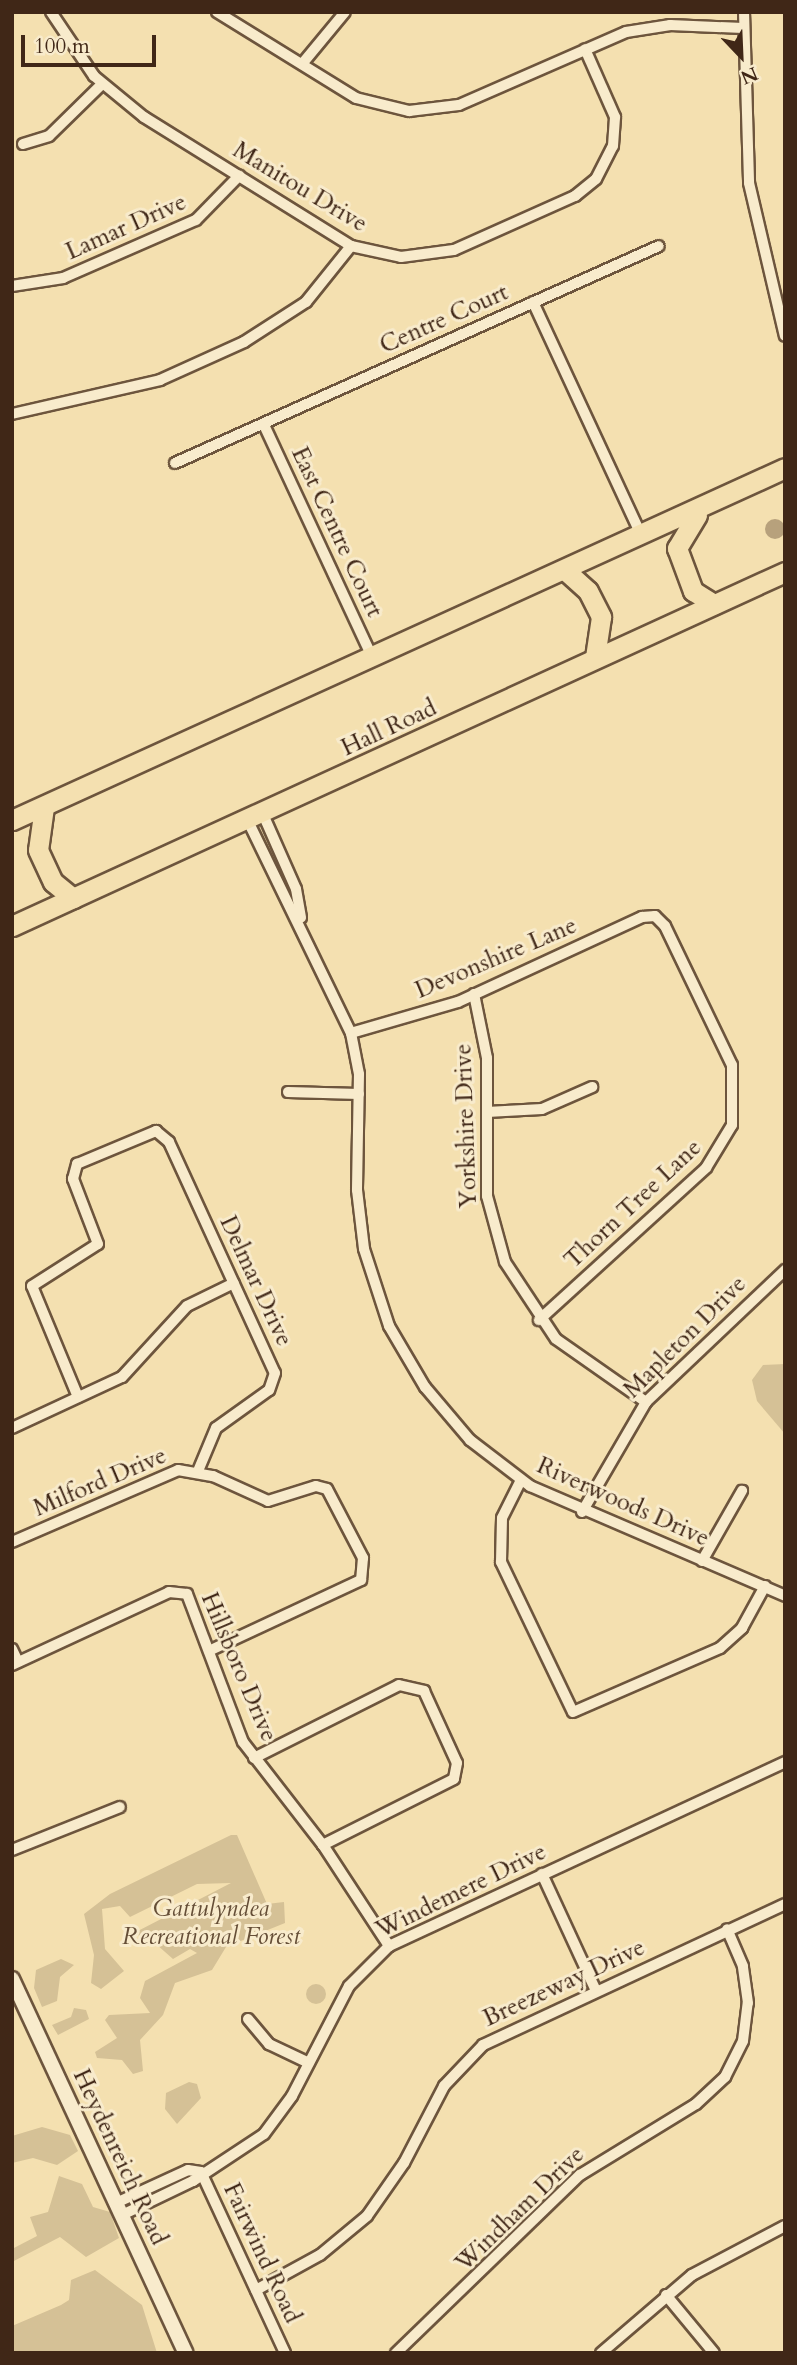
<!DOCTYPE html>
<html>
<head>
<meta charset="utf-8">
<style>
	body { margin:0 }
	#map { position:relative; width:797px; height:2365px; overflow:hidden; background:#f4e0b0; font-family:Cardo,serif }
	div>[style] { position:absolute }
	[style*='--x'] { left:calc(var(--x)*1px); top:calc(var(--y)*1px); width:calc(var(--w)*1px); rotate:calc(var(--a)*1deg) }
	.green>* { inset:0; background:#d5c196 }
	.round { border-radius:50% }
	.water>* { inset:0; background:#b7a17c }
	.roads { filter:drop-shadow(2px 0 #6d553d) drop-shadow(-2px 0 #6d553d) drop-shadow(0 2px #6d553d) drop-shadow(0 -2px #6d553d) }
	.street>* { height:10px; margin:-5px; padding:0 5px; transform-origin:5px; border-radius:5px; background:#f8ebcc }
	.secondary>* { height:14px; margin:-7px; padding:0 7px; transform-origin:7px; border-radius:7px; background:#f8ebcc }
	.highway>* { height:19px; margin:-9.5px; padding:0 9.5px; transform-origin:9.5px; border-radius:9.5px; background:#f4e0b0 }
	span { translate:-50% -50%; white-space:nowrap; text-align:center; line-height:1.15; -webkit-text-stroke:6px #f8ebcc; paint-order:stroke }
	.street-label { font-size:24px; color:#402717 }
	.park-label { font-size:24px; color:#654e37; font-style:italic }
	.frame { position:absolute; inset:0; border:14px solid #402717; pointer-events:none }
	.north { position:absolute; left:706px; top:21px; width:70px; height:70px; -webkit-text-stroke:5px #f8ebcc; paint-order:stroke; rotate:157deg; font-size:19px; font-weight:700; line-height:28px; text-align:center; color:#402717 }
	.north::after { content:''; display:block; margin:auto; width:24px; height:32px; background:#402717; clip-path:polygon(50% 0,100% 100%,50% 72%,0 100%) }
	.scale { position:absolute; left:21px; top:35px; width:135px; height:32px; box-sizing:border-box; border:4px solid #402717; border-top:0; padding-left:9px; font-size:21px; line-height:24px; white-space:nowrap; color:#402717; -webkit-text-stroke:5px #f8ebcc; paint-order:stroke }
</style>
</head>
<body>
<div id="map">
	<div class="green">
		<div style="clip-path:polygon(785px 1364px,785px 1434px,757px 1401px,752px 1380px,763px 1365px)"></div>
		<div style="clip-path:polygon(231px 1835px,237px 1835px,267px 1904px,284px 1902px,285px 1923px,226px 1947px,212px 1970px,175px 1983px,163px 2015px,140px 2040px,143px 2071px,133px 2074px,122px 2060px,97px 2058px,95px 2052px,117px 2038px,105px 2020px,109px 2015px,150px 2013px,140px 1998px,145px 1981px,197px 1953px,190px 1949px,173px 1959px,148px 1937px,132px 1934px,231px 1883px,197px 1884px,130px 1917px,120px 1906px,102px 1909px,105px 1949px,124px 1971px,101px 1989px,91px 1983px,94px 1955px,84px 1914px,110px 1894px)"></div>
		<div style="clip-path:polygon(61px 1959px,74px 1965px,60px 1977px,57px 2001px,42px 2007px,34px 1988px,36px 1970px)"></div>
		<div class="round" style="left:306px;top:1984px;width:20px;height:20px"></div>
		<div style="clip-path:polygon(74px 2008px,86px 2010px,89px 2019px,58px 2035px,52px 2025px,71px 2017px)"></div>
		<div style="clip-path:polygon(189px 2082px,197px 2084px,201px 2098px,177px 2124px,165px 2109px,166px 2093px)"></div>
		<div style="clip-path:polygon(42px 2127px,70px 2135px,78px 2151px,57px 2165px,33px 2158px,12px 2163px,12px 2136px)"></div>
		<div style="clip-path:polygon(59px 2176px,82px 2184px,93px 2207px,110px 2212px,119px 2238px,86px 2257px,60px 2237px,12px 2262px,12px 2249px,37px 2236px,30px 2217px,48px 2212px)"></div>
		<div style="clip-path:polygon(95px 2270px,142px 2305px,157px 2353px,12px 2353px,12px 2326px,61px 2305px,69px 2300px,71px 2280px)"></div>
	</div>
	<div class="water">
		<div class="round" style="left:765px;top:519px;width:20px;height:20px"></div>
	</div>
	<div class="roads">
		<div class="street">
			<div style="--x:51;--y:12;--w:77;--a:56.1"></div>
			<div style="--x:94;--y:76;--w:65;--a:39.4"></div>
			<div style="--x:144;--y:117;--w:244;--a:31.9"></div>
			<div style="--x:351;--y:246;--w:51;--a:12.4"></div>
			<div style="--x:401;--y:257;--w:53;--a:-7.5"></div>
			<div style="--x:454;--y:250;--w:133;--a:-24.1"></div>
			<div style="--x:575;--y:196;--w:27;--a:-39"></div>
			<div style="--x:596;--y:179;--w:37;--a:-63"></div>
			<div style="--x:613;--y:146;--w:29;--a:-86"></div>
			<div style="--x:615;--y:117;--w:74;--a:-113.8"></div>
			<div style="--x:217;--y:12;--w:163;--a:31.7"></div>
			<div style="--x:356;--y:98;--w:55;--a:13.8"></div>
			<div style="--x:409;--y:111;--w:50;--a:-6.8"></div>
			<div style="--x:459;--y:105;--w:182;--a:-23.6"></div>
			<div style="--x:626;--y:32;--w:45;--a:-9"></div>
			<div style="--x:670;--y:25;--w:73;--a:2.4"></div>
			<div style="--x:744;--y:12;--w:171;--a:88.3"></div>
			<div style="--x:749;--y:183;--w:157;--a:76.8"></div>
			<div style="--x:302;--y:64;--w:67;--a:-50.4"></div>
			<div style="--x:23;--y:144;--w:27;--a:-17"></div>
			<div style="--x:49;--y:136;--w:73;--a:-44.4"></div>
			<div style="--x:12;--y:286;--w:52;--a:-8.9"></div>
			<div style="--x:63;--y:278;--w:145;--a:-23.6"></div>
			<div style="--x:196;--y:220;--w:62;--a:-45.7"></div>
			<div style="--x:533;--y:302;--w:259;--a:65.1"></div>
			<div style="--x:12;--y:414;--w:152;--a:-12.9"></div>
			<div style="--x:160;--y:380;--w:92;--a:-24.3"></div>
			<div style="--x:244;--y:342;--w:74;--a:-32.8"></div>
			<div style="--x:306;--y:302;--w:72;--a:-51.2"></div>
			<div style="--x:264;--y:425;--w:256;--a:65"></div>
			<div style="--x:175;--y:463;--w:530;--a:-24.15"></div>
			<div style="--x:262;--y:812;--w:84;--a:66.2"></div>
			<div style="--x:296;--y:889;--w:29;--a:80"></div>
			<div style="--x:247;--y:819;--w:238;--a:64.1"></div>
			<div style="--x:351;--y:1033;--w:42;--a:79"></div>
			<div style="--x:359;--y:1074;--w:116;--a:91"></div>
			<div style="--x:357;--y:1190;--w:59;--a:83.2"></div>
			<div style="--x:364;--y:1249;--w:81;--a:72"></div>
			<div style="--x:389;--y:1326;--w:71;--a:59.5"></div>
			<div style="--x:425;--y:1387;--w:70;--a:49.7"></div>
			<div style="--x:470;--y:1440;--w:76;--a:37.5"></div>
			<div style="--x:530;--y:1486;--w:278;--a:23.3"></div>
			<div style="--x:474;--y:994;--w:65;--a:78.5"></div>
			<div style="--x:487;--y:1058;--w:138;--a:90"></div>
			<div style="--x:487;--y:1196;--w:68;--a:74.7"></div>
			<div style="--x:505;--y:1262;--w:92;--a:56.5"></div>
			<div style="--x:556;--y:1339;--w:110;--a:35"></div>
			<div style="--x:351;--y:1033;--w:111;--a:-16.2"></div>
			<div style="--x:458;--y:1002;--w:203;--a:-24.8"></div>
			<div style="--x:642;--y:917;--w:13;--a:-4"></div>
			<div style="--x:655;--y:916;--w:14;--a:45"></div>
			<div style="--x:665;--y:926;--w:154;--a:64.3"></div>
			<div style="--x:732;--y:1065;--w:60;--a:90"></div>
			<div style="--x:732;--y:1125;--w:50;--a:121.2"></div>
			<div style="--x:706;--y:1168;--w:226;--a:137.7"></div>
			<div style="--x:288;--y:1092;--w:71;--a:1.6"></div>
			<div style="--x:487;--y:1112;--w:55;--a:-3.1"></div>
			<div style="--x:542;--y:1109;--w:55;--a:-23.7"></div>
			<div style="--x:78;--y:1397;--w:120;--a:-112.5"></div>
			<div style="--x:32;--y:1286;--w:78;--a:-32.5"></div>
			<div style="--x:98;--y:1244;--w:70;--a:-111"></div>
			<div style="--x:73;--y:1179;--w:16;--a:-75"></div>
			<div style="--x:77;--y:1164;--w:86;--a:-22.7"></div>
			<div style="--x:156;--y:1131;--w:17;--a:40"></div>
			<div style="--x:169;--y:1142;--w:254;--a:65.4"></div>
			<div style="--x:275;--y:1373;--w:18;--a:109"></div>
			<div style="--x:269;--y:1390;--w:65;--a:144.4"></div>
			<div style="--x:216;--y:1428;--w:47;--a:112.7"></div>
			<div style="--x:12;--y:1428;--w:121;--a:-24.9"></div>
			<div style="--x:122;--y:1377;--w:96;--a:-47.5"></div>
			<div style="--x:187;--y:1306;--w:52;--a:-26.1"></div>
			<div style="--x:521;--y:1480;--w:42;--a:116.6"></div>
			<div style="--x:502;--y:1518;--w:44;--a:91.3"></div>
			<div style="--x:501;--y:1562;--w:166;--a:64.4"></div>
			<div style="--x:573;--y:1712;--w:160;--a:-23.5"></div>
			<div style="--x:720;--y:1648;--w:30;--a:-42"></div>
			<div style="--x:742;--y:1628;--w:48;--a:-61.3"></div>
			<div style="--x:582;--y:1512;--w:127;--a:-59.8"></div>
			<div style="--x:646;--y:1402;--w:192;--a:-43.5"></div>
			<div style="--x:12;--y:1542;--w:181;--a:-23.4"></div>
			<div style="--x:178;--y:1470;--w:36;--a:10"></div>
			<div style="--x:213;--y:1476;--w:60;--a:24.4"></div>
			<div style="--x:268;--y:1501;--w:50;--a:-17.4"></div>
			<div style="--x:316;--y:1486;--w:11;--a:15"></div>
			<div style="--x:327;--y:1489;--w:78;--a:62.4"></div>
			<div style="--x:363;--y:1558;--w:22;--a:95"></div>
			<div style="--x:361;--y:1580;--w:163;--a:155"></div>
			<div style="--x:702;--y:1561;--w:81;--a:-60.3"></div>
			<div style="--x:12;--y:1649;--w:14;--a:65"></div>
			<div style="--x:12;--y:1665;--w:173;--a:-24.9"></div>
			<div style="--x:169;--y:1592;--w:18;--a:6"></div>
			<div style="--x:187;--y:1594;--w:158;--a:69.3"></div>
			<div style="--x:243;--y:1742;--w:130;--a:52.2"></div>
			<div style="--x:323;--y:1845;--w:121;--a:56.8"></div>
			<div style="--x:254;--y:1758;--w:162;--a:-26.7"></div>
			<div style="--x:399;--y:1685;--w:26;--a:13"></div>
			<div style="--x:424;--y:1691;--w:79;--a:65.4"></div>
			<div style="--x:457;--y:1763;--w:16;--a:101"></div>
			<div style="--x:454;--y:1779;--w:147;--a:153.3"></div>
			<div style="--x:12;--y:1850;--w:116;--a:-21.7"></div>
			<div style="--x:542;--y:1874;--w:129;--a:65.2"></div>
			<div style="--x:248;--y:2019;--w:33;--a:50"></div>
			<div style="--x:269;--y:2044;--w:44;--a:25.4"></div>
			<div style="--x:201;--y:2172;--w:200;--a:65.1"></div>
			<div style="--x:116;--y:2203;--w:79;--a:-24.6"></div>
			<div style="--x:188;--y:2170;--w:13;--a:9"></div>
			<div style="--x:122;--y:2215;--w:79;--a:-25.6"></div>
			<div style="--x:193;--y:2181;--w:85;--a:-33.5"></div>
			<div style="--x:264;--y:2134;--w:47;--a:-53.6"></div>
			<div style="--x:292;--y:2096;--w:124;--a:-62.6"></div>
			<div style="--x:349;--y:1986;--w:57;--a:-45"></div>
			<div style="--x:389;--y:1946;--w:437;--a:-24.9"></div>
			<div style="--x:256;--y:2290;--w:73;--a:-28.7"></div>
			<div style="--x:320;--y:2255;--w:61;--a:-39.7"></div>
			<div style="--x:367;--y:2216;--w:65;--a:-55.1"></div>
			<div style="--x:404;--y:2163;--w:87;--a:-62.5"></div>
			<div style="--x:444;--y:2086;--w:57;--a:-46.4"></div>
			<div style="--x:483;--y:2045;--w:333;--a:-25"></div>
			<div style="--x:666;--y:2295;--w:75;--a:50.4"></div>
			<div style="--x:396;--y:2353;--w:256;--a:-44.1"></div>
			<div style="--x:580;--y:2175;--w:136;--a:-31.5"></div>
			<div style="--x:696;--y:2104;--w:40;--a:-43"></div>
			<div style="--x:725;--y:2077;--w:40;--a:-63.4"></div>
			<div style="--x:743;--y:2041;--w:38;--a:-83"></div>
			<div style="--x:748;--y:2003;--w:37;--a:-98"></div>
			<div style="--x:743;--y:1966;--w:40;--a:-113.4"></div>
			<div style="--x:601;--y:2353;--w:120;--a:-40.6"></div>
			<div style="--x:692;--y:2275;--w:105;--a:-27.8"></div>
		</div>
		<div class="secondary">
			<div style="--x:12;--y:1979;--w:412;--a:65.1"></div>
		</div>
		<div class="highway">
			<div style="--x:697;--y:515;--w:39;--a:121"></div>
			<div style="--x:677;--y:548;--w:46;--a:69.6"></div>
			<div style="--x:693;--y:591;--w:25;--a:32"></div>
			<div style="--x:567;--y:572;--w:28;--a:42"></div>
			<div style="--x:588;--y:591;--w:29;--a:63"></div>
			<div style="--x:601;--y:617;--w:40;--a:98.5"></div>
			<div style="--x:44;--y:807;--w:43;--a:97.9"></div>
			<div style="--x:38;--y:850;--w:35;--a:65"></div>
			<div style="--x:53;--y:882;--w:26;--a:39"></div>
			<div style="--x:12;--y:820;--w:849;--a:-24.48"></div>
			<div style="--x:12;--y:926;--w:850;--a:-24.61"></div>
		</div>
	</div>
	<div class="street-label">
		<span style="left:300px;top:187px;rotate:31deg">Manitou Drive</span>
		<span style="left:126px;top:227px;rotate:-24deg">Lamar Drive</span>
		<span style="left:444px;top:319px;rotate:-24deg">Centre Court</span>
		<span style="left:337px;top:532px;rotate:65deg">East Centre Court</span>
		<span style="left:389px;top:728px;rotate:-25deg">Hall Road</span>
		<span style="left:496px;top:958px;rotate:-23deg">Devonshire Lane</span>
		<span style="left:466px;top:1126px;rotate:-92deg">Yorkshire Drive</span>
		<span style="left:633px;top:1204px;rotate:-43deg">Thorn Tree Lane</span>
		<span style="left:256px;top:1281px;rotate:65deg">Delmar Drive</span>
		<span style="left:685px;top:1337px;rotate:-45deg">Mapleton Drive</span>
		<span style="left:100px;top:1482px;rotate:-23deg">Milford Drive</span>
		<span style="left:623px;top:1502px;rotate:24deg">Riverwoods Drive</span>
		<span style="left:239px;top:1667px;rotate:67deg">Hillsboro Drive</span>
		<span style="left:461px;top:1891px;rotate:-26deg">Windemere Drive</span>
		<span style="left:564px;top:1983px;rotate:-25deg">Breezeway Drive</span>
		<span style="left:120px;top:2157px;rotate:65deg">Heydenreich Road</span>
		<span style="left:520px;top:2209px;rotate:-44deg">Windham Drive</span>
		<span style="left:262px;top:2253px;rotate:65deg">Fairwind Road</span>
	</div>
	<div class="park-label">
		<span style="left:211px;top:1923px">Gattulyndea<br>Recreational Forest</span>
	</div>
	<div class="frame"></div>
	<div class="north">N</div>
	<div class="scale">100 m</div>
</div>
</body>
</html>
